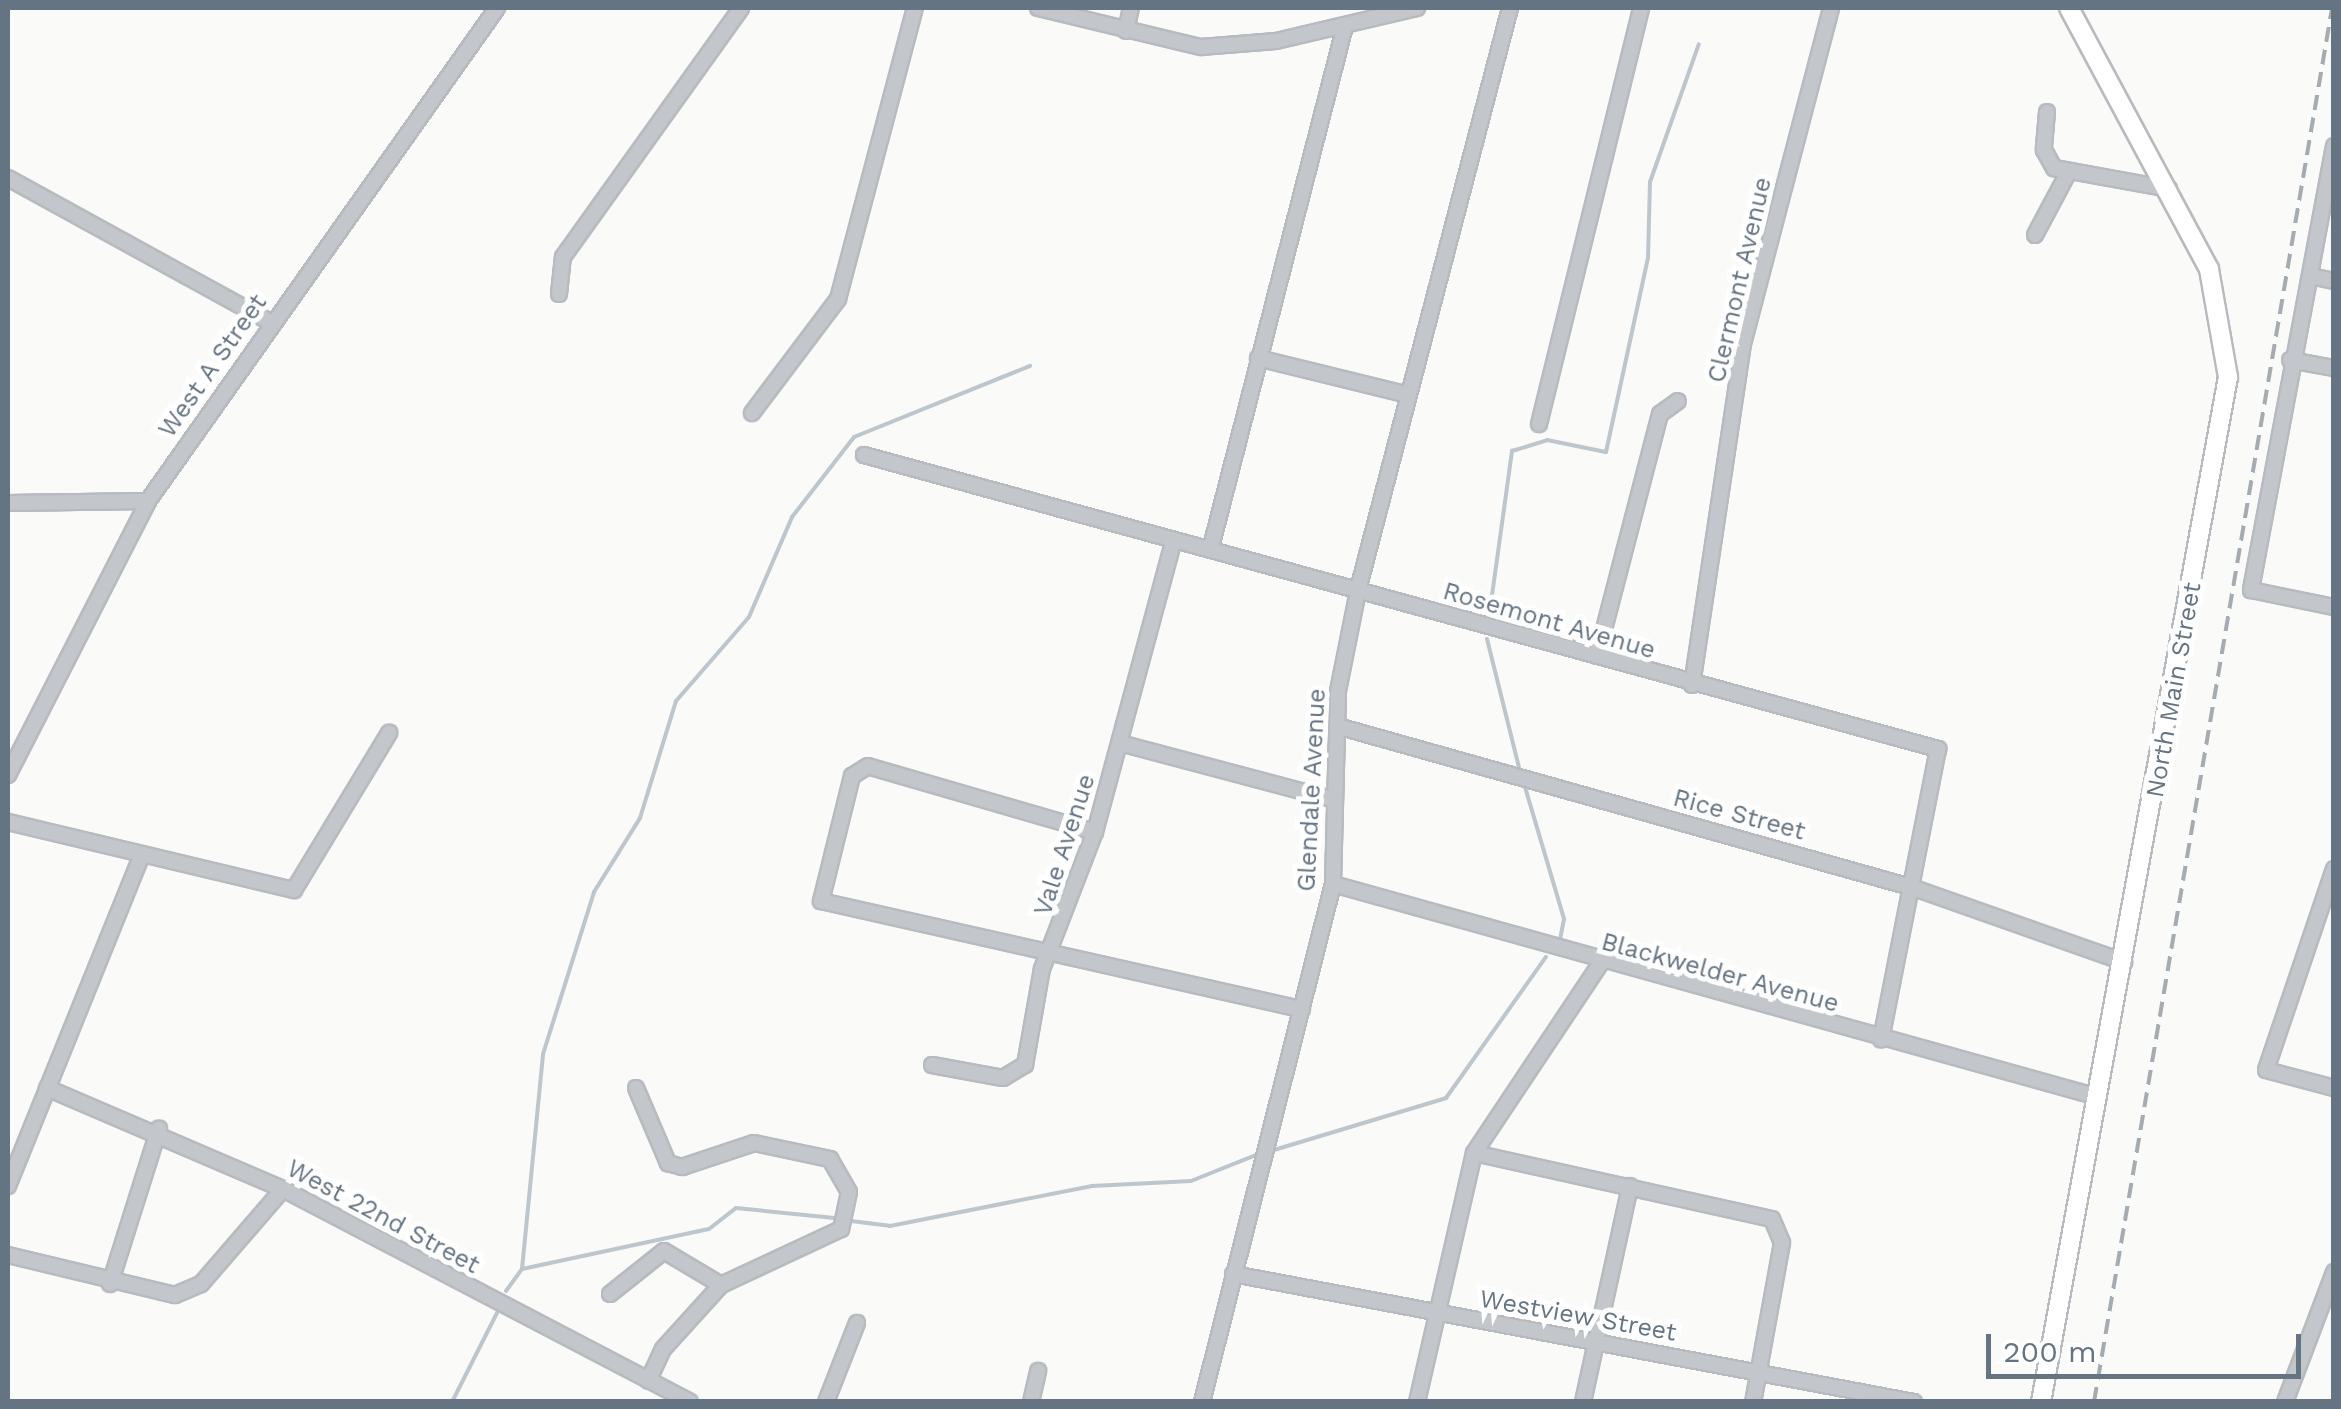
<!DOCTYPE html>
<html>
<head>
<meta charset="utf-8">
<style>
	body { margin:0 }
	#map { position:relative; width:2341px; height:1409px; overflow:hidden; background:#fafaf8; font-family:"Work Sans",sans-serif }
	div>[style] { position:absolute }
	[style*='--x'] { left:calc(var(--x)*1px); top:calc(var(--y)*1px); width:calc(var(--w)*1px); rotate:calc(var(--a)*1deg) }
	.stream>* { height:4px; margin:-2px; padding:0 2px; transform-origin:2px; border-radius:2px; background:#bcc6cc }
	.roads { filter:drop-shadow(2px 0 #b7bbbf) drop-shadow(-2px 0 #b7bbbf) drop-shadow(0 2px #b7bbbf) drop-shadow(0 -2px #b7bbbf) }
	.minor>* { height:14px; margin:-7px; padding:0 7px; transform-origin:7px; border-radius:7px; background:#c3c7cb }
	.major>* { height:18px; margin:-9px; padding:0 9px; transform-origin:9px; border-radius:9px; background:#fff }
	.rail>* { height:4px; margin-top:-2px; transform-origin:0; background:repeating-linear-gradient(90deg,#a4abb1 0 15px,transparent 0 23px) }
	span { translate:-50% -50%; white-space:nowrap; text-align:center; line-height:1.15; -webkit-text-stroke:10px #fff; paint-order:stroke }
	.street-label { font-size:25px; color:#657482 }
	.frame { position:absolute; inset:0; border:10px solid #657482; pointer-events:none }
	.scale { position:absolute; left:1986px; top:1334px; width:315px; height:45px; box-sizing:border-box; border:5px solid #657482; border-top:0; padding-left:12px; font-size:30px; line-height:35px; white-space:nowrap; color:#657482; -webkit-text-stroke:8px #fff; paint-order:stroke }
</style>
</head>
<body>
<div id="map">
	<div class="stream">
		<div style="--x:1489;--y:617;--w:168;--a:-82.1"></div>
		<div style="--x:1512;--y:451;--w:37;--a:-17"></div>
		<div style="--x:1547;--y:440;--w:60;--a:11.5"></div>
		<div style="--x:1606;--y:452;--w:198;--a:-77.8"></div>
		<div style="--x:1648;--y:258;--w:76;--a:-88.5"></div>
		<div style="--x:1650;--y:182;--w:146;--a:-70.5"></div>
		<div style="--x:1487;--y:639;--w:132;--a:76"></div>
		<div style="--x:1525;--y:787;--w:138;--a:73.5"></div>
		<div style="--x:1564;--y:919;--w:21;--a:101"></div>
		<div style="--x:1274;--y:1150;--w:180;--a:-16.8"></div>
		<div style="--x:1446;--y:1098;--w:173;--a:-54.7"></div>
		<div style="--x:851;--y:1221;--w:39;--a:7"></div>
		<div style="--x:890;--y:1226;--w:206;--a:-11.2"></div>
		<div style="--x:1092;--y:1186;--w:99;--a:-2.9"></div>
		<div style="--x:1191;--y:1181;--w:75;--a:-21.8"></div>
		<div style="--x:522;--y:1269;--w:216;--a:-84.4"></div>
		<div style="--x:543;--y:1054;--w:170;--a:-72.5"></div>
		<div style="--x:594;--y:892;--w:87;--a:-58.1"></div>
		<div style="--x:640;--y:818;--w:122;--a:-72.9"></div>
		<div style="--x:676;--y:701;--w:111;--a:-49"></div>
		<div style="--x:749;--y:617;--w:109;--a:-66.7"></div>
		<div style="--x:792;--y:517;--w:101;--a:-52.2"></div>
		<div style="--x:854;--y:437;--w:190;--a:-22"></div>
		<div style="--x:506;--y:1291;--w:27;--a:-54"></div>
		<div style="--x:522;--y:1269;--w:191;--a:-12.1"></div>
		<div style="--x:709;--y:1229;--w:34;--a:-38"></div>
		<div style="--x:736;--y:1208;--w:99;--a:5.8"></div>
		<div style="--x:452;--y:1402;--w:100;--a:-63.2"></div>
	</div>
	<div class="roads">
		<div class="minor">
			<div style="--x:1038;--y:8;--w:168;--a:13.5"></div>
			<div style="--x:1201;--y:47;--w:75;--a:-4.6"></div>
			<div style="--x:1276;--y:41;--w:145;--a:-13.2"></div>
			<div style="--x:1126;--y:31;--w:24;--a:-78"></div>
			<div style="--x:2047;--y:112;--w:38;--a:95"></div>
			<div style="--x:2044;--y:150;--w:21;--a:61"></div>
			<div style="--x:2054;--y:168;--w:117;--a:10.3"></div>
			<div style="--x:2334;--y:146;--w:452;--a:100.6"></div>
			<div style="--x:2251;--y:590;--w:85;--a:11.6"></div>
			<div style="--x:8;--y:178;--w:299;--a:28.8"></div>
			<div style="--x:2035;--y:235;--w:72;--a:-62"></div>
			<div style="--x:2315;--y:277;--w:19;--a:12"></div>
			<div style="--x:559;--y:294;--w:37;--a:-84"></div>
			<div style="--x:563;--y:257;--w:306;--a:-54.4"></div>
			<div style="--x:1258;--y:358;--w:155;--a:13.8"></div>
			<div style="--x:2290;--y:360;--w:45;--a:10.3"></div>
			<div style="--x:752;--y:413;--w:143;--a:-53"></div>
			<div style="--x:838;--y:299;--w:301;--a:-75.2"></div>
			<div style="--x:1539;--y:424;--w:428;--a:-76.2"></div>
			<div style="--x:864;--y:455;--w:1114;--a:15.31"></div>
			<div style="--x:1938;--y:749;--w:296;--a:101.1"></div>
			<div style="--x:8;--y:503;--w:140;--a:-0.8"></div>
			<div style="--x:1211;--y:547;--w:538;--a:-75.58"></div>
			<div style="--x:1597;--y:656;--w:250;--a:-75.4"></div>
			<div style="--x:1660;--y:414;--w:22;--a:-36"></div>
			<div style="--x:1692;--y:685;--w:345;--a:-81.5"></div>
			<div style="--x:1743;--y:344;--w:347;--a:-75.3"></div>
			<div style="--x:1337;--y:726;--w:599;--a:15.68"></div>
			<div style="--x:1914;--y:888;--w:223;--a:19.4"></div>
			<div style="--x:1120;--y:743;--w:218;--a:14.9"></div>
			<div style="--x:8;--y:775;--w:308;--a:-62.9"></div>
			<div style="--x:148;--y:501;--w:604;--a:-54.7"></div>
			<div style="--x:8;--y:822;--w:294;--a:13.4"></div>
			<div style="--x:294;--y:890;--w:184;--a:-58.8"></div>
			<div style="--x:1095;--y:832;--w:236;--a:-163.8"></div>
			<div style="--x:868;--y:766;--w:19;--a:148"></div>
			<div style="--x:852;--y:776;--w:129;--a:103.9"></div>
			<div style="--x:821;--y:901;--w:493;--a:12.7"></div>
			<div style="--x:2334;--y:869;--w:212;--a:108.7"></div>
			<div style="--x:2266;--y:1070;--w:70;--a:14.8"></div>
			<div style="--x:1333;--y:884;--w:794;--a:15.56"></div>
			<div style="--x:932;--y:1065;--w:72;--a:10.4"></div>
			<div style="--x:1003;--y:1078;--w:26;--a:-31"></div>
			<div style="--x:1025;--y:1065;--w:97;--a:-80"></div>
			<div style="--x:1042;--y:969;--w:147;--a:-68.9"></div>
			<div style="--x:1095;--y:832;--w:302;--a:-74.9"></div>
			<div style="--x:47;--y:1088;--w:257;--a:23.2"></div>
			<div style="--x:283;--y:1189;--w:459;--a:27.6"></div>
			<div style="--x:636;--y:1088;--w:82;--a:66.9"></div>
			<div style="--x:668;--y:1163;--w:15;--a:16"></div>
			<div style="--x:682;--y:1167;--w:76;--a:-18.4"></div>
			<div style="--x:754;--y:1143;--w:78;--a:11.9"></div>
			<div style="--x:830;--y:1159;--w:38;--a:60"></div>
			<div style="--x:849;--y:1192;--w:38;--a:102"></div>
			<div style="--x:841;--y:1229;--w:132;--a:155"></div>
			<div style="--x:721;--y:1285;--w:86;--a:132.2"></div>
			<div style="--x:663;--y:1349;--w:35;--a:115"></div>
			<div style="--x:1474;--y:1153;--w:305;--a:12.5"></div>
			<div style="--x:1772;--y:1219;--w:26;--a:67"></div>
			<div style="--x:1782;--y:1243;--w:162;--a:100.3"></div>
			<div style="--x:8;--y:1186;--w:357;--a:-68"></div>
			<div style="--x:8;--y:1255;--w:172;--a:13.5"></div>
			<div style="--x:175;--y:1295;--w:28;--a:-23"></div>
			<div style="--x:201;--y:1284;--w:125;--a:-49.2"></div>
			<div style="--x:1233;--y:1274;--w:693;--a:10.65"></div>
			<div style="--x:110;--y:1284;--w:163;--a:-72.5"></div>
			<div style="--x:610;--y:1294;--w:69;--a:-38.5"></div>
			<div style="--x:664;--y:1251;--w:66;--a:30.8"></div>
			<div style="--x:826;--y:1402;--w:85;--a:-68.6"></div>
			<div style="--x:1031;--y:1402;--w:32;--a:-77"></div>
			<div style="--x:1202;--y:1402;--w:534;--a:-75.81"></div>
			<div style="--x:1333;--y:884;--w:193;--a:-88.5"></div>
			<div style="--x:1338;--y:691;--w:107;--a:-78.7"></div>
			<div style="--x:1359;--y:586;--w:597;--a:-75.36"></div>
			<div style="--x:1417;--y:1402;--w:255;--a:-77.1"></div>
			<div style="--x:1474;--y:1153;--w:227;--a:-56.3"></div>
			<div style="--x:1583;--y:1402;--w:221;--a:-77.7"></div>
			<div style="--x:2285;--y:1402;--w:139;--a:-69.3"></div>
		</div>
		<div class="major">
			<div style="--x:2041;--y:1402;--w:1042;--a:-79.66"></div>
			<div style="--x:2228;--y:377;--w:110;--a:-100"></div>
			<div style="--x:2209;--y:269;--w:296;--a:-118.2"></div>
		</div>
	</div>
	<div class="rail">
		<div style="--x:2094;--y:1402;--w:1414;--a:-80.31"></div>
	</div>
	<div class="street-label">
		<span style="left:1740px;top:280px;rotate:-77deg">Clermont Avenue</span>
		<span style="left:213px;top:366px;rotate:-55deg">West A Street</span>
		<span style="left:1549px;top:621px;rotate:16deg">Rosemont Avenue</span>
		<span style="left:2174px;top:690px;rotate:-80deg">North Main Street</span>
		<span style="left:1312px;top:790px;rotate:-87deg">Glendale Avenue</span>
		<span style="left:1739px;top:815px;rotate:15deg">Rice Street</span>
		<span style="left:1065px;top:845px;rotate:-72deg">Vale Avenue</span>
		<span style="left:1720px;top:973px;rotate:15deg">Blackwelder Avenue</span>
		<span style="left:383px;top:1217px;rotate:28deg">West 22nd Street</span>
		<span style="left:1578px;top:1316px;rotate:10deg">Westview Street</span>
	</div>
	<div class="frame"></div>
	<div class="scale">200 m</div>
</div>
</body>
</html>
